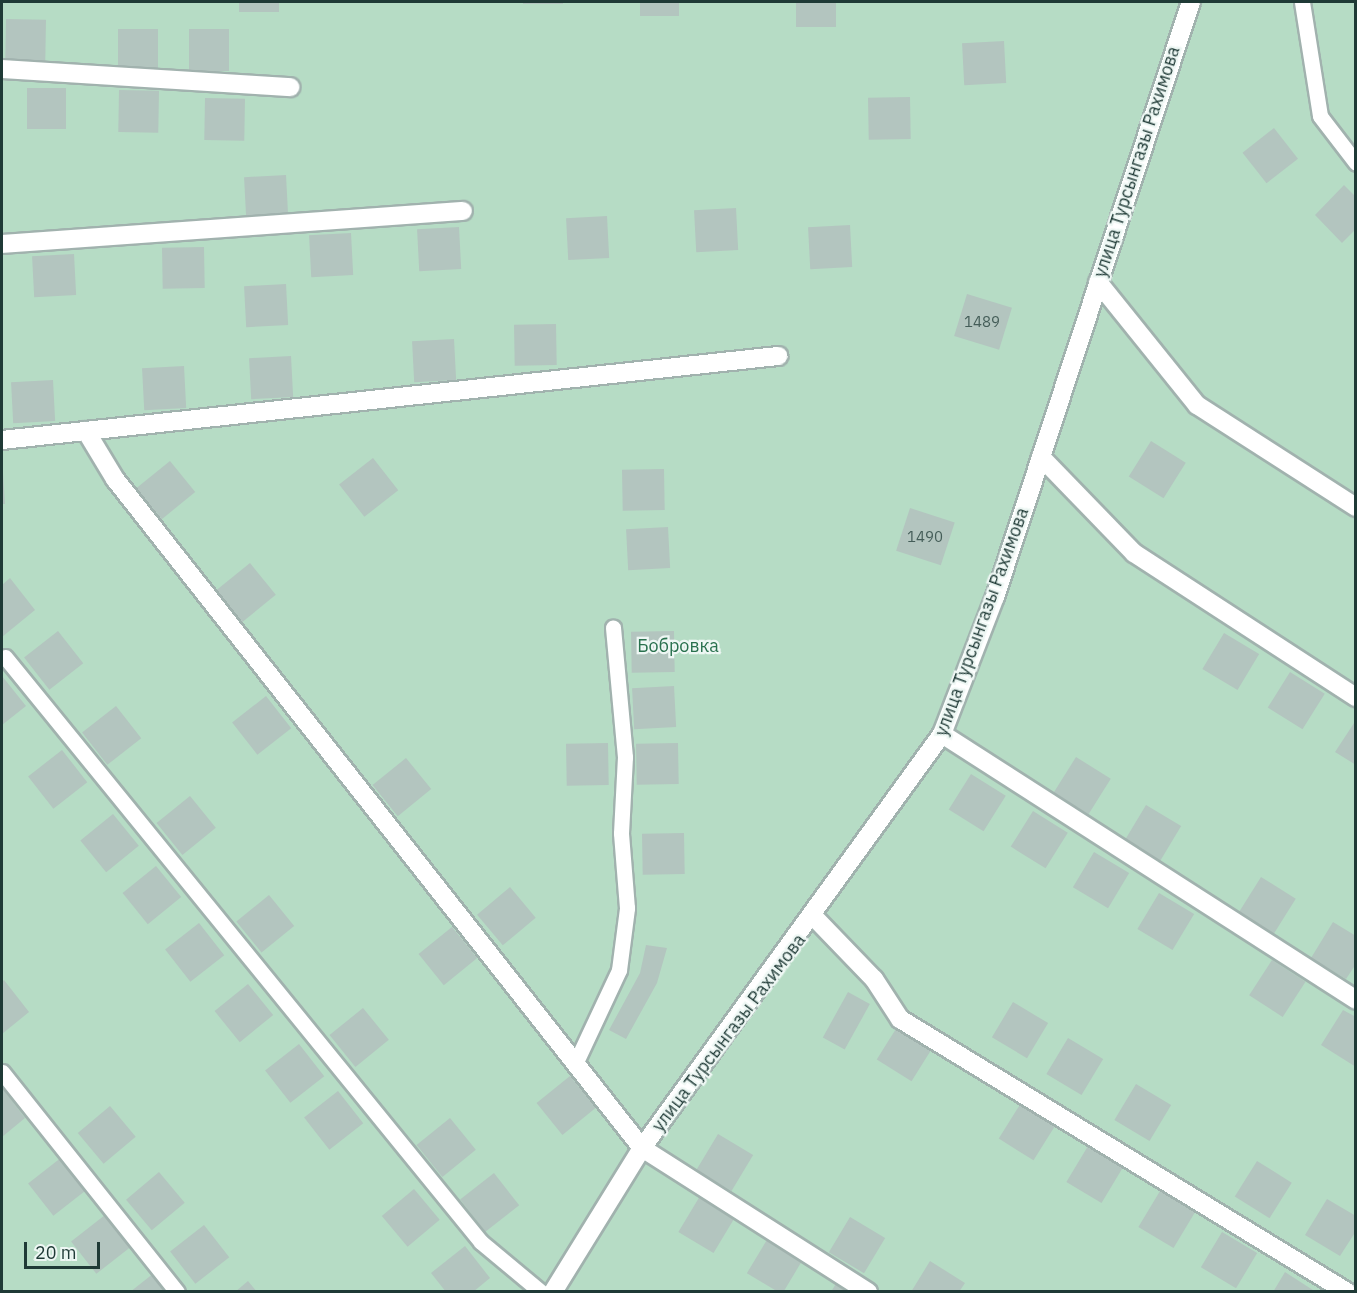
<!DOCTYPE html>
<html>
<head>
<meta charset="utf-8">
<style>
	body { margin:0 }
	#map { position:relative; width:1357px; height:1293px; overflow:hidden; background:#deeae6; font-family:"IBM Plex Sans",sans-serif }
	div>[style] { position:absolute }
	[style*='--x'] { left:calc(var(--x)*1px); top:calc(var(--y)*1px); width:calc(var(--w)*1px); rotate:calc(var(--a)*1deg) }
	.green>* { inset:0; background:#b6dcc5; transform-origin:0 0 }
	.building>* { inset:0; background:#b3c5bf; transform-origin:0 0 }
	.roads { filter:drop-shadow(2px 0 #a1b2ae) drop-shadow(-2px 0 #a1b2ae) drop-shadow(0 2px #a1b2ae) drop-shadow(0 -2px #a1b2ae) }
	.service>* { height:15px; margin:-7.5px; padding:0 7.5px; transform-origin:7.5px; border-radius:7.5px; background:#fff }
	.minor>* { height:18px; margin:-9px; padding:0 9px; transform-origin:9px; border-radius:9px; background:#fff }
	.tertiary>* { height:18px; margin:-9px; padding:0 9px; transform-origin:9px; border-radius:9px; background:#fff }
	span { translate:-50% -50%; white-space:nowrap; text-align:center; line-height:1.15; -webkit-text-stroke:4.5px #eef7f4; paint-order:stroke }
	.number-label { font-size:15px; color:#445d58 }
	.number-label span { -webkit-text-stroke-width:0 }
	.street-label { font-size:18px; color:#1f3a36 }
	.park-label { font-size:18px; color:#29714e }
	.frame { position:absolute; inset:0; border:3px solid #1f3a36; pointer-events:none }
	.scale { position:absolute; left:24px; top:1242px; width:76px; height:27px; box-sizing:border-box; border:3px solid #1f3a36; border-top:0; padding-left:8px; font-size:18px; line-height:21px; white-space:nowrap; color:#1f3a36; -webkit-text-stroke:4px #eef7f4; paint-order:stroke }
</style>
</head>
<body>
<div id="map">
	<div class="green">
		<div style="left:2px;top:2px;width:1353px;height:1289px"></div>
	</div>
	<div class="building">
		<div style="left:239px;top:2px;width:40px;height:10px"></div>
		<div style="left:523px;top:2px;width:40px;height:2px"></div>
		<div style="left:640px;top:2px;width:39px;height:14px"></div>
		<div style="left:796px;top:2px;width:40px;height:25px"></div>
		<div style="left:6px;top:19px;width:40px;height:41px;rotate:1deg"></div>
		<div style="left:118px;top:29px;width:40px;height:41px"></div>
		<div style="left:189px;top:29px;width:40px;height:42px"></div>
		<div style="left:1004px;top:41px;width:42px;height:42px;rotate:87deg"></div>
		<div style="left:27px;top:88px;width:39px;height:41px"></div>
		<div style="left:119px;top:90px;width:40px;height:42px;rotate:1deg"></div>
		<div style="left:910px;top:97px;width:42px;height:42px;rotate:89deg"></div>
		<div style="left:205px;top:98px;width:40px;height:42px;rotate:1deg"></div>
		<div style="left:1274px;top:128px;width:39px;height:40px;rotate:52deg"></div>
		<div style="left:286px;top:175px;width:41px;height:42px;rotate:87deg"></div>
		<div style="clip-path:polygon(1344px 185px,1356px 197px,1356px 229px,1342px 243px,1315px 215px)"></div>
		<div style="left:736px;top:208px;width:42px;height:42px;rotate:87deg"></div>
		<div style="left:607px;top:216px;width:42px;height:41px;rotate:87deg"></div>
		<div style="left:850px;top:225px;width:42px;height:42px;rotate:87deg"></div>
		<div style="left:459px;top:227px;width:42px;height:42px;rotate:87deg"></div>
		<div style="left:351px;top:233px;width:42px;height:42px;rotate:87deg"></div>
		<div style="left:204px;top:247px;width:41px;height:42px;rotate:89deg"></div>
		<div style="left:74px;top:254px;width:41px;height:42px;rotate:87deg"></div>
		<div style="left:286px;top:284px;width:41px;height:42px;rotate:87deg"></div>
		<div style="left:967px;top:294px;width:47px;height:44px;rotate:17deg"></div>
		<div style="left:556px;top:324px;width:41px;height:42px;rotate:89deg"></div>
		<div style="left:454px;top:339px;width:41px;height:42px;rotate:87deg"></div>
		<div style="left:291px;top:356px;width:41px;height:42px;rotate:87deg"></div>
		<div style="left:184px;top:366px;width:42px;height:42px;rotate:87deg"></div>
		<div style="left:53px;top:380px;width:41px;height:42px;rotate:87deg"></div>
		<div style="left:1151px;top:441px;width:41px;height:42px;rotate:32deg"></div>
		<div style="left:373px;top:458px;width:41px;height:43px;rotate:52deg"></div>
		<div style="left:170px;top:461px;width:40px;height:43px;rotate:51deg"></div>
		<div style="left:664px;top:469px;width:41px;height:42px;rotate:89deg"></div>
		<div style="clip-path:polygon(2px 473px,3px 473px,5px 504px,2px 504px)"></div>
		<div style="left:910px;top:508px;width:47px;height:45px;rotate:18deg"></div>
		<div style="left:668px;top:527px;width:41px;height:42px;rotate:87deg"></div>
		<div style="left:250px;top:563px;width:41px;height:43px;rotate:51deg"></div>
		<div style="clip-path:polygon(10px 578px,35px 610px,2px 637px,2px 585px)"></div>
		<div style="left:58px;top:631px;width:41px;height:43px;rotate:52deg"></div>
		<div style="left:674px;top:631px;width:41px;height:43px;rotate:89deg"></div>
		<div style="left:1224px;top:633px;width:41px;height:42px;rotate:31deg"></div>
		<div style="left:1290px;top:672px;width:41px;height:42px;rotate:32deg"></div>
		<div style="clip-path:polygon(2px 676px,26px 706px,2px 725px)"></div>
		<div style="left:674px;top:686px;width:41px;height:42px;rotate:87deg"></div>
		<div style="left:266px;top:696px;width:41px;height:43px;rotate:52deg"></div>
		<div style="left:116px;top:706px;width:41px;height:43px;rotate:52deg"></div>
		<div style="clip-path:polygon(1356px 720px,1356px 765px,1335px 752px)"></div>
		<div style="left:608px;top:743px;width:42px;height:42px;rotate:89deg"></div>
		<div style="left:678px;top:743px;width:41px;height:42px;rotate:89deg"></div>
		<div style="left:62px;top:750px;width:41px;height:43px;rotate:52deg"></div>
		<div style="left:1076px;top:757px;width:41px;height:42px;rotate:32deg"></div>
		<div style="left:406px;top:758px;width:40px;height:43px;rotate:51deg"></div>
		<div style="left:971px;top:774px;width:41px;height:42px;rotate:32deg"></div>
		<div style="left:190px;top:796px;width:41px;height:43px;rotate:51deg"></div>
		<div style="left:1146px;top:805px;width:41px;height:42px;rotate:31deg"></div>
		<div style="left:1033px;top:811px;width:41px;height:42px;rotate:32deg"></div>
		<div style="left:113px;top:814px;width:41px;height:42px;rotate:51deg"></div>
		<div style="left:684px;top:833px;width:41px;height:42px;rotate:89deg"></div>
		<div style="left:1094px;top:852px;width:41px;height:41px;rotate:31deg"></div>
		<div style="left:156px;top:866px;width:40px;height:43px;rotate:51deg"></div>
		<div style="left:1261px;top:877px;width:41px;height:42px;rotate:32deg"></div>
		<div style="left:510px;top:887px;width:40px;height:43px;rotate:50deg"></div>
		<div style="left:1159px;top:893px;width:41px;height:42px;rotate:31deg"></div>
		<div style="left:269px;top:895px;width:40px;height:42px;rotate:51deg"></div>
		<div style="clip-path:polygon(1333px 922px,1356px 936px,1356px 964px,1346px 979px,1311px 958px)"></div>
		<div style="left:199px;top:923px;width:41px;height:43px;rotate:52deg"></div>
		<div style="left:452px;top:927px;width:40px;height:43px;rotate:51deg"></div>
		<div style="clip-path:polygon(646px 945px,667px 948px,657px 983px,626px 1039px,609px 1030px,640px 973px)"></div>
		<div style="left:1272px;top:960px;width:40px;height:42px;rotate:33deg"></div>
		<div style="clip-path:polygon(4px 980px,29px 1012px,2px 1034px,2px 982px)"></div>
		<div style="left:248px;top:984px;width:40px;height:43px;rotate:51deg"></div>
		<div style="left:848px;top:992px;width:25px;height:52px;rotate:29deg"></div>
		<div style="left:1013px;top:1002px;width:41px;height:41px;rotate:31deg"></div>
		<div style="left:363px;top:1008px;width:41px;height:43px;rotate:51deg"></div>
		<div style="clip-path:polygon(1343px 1010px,1356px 1017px,1356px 1067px,1321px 1045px)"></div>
		<div style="left:899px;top:1024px;width:41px;height:42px;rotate:32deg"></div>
		<div style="left:1068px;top:1038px;width:41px;height:42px;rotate:31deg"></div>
		<div style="left:299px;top:1044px;width:41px;height:43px;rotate:52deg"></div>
		<div style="left:570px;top:1076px;width:41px;height:43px;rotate:51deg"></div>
		<div style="left:1136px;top:1084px;width:41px;height:42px;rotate:31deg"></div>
		<div style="clip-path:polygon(2px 1088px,25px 1118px,2px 1137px)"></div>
		<div style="left:338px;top:1091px;width:41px;height:43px;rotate:52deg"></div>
		<div style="left:1021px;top:1103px;width:41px;height:42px;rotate:32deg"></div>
		<div style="left:110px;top:1106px;width:40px;height:42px;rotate:50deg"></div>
		<div style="left:450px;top:1118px;width:41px;height:43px;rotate:51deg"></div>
		<div style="left:718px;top:1134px;width:41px;height:42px;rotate:31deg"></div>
		<div style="left:1088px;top:1146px;width:41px;height:42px;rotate:31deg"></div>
		<div style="left:62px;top:1157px;width:41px;height:43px;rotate:52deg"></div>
		<div style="left:1257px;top:1161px;width:41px;height:42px;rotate:32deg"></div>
		<div style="left:159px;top:1172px;width:40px;height:43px;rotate:50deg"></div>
		<div style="left:494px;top:1173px;width:41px;height:43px;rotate:52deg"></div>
		<div style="left:414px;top:1189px;width:40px;height:42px;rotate:50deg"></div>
		<div style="left:1160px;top:1191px;width:41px;height:42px;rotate:31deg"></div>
		<div style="left:700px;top:1196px;width:41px;height:42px;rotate:31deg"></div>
		<div style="clip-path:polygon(1327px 1199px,1356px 1216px,1356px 1231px,1340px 1256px,1305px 1235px)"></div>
		<div style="left:105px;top:1215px;width:41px;height:43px;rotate:52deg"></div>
		<div style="left:850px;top:1217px;width:41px;height:41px;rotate:31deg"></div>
		<div style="left:204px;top:1225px;width:41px;height:43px;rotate:52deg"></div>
		<div style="left:1222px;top:1232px;width:41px;height:41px;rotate:31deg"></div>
		<div style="left:768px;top:1238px;width:41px;height:41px;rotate:31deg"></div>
		<div style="clip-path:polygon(465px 1246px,490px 1278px,473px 1292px,446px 1292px,431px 1273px)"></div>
		<div style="clip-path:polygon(930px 1261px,965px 1283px,959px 1292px,911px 1292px)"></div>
		<div style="clip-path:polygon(1285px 1272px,1316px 1292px,1273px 1292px)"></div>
		<div style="clip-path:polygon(154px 1273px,169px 1292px,130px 1292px)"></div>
		<div style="clip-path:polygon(838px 1280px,855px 1292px,831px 1292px)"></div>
		<div style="clip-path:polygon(248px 1281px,257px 1292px,235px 1292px)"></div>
	</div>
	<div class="roads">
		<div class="service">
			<div style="--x:1302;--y:2;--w:115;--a:81"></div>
			<div style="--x:1320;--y:116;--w:59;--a:52.5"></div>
			<div style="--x:5;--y:657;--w:754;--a:50.87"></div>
			<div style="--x:481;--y:1242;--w:78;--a:39.8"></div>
			<div style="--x:575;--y:1064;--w:104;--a:-64.9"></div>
			<div style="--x:619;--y:970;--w:63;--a:-82.6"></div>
			<div style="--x:627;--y:908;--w:75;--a:-94.6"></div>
			<div style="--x:621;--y:833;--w:76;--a:-87"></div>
			<div style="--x:625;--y:757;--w:130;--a:-95.3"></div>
			<div style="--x:2;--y:1072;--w:281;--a:51.5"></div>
		</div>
		<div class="minor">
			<div style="--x:2;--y:69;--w:289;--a:3.6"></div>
			<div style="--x:2;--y:244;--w:462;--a:-4.1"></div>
			<div style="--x:1098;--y:282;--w:158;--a:51.2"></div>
			<div style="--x:1197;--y:405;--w:189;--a:32.7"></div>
			<div style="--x:86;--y:431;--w:56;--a:58.9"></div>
			<div style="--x:115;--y:479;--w:852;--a:51.77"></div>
			<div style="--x:642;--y:1148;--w:268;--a:32.5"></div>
			<div style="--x:2;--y:440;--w:781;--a:-6.18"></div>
			<div style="--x:1041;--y:457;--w:134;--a:45.9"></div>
			<div style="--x:1134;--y:553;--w:265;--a:33"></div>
			<div style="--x:942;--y:734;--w:492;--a:32.7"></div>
			<div style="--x:815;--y:918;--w:85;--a:46"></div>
			<div style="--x:874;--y:979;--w:48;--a:57"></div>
			<div style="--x:900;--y:1019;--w:524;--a:31.41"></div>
		</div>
		<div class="tertiary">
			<div style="--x:553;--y:1292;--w:169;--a:-58.3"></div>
			<div style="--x:642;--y:1148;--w:511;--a:-54.07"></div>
			<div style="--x:942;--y:734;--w:147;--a:-68.9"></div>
			<div style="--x:995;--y:597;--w:626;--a:-71.77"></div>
		</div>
	</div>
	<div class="number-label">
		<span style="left:982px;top:322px">1489</span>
		<span style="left:925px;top:537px">1490</span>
	</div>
	<div class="street-label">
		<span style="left:1137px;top:162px;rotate:-72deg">улица Турсынгазы Рахимова</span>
		<span style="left:982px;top:622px;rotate:-70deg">улица Турсынгазы Рахимова</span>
		<span style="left:729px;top:1033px;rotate:-53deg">улица Турсынгазы Рахимова</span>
	</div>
	<div class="park-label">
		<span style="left:678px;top:646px">Бобровка</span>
	</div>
	<div class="frame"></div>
	<div class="scale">20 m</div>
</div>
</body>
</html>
